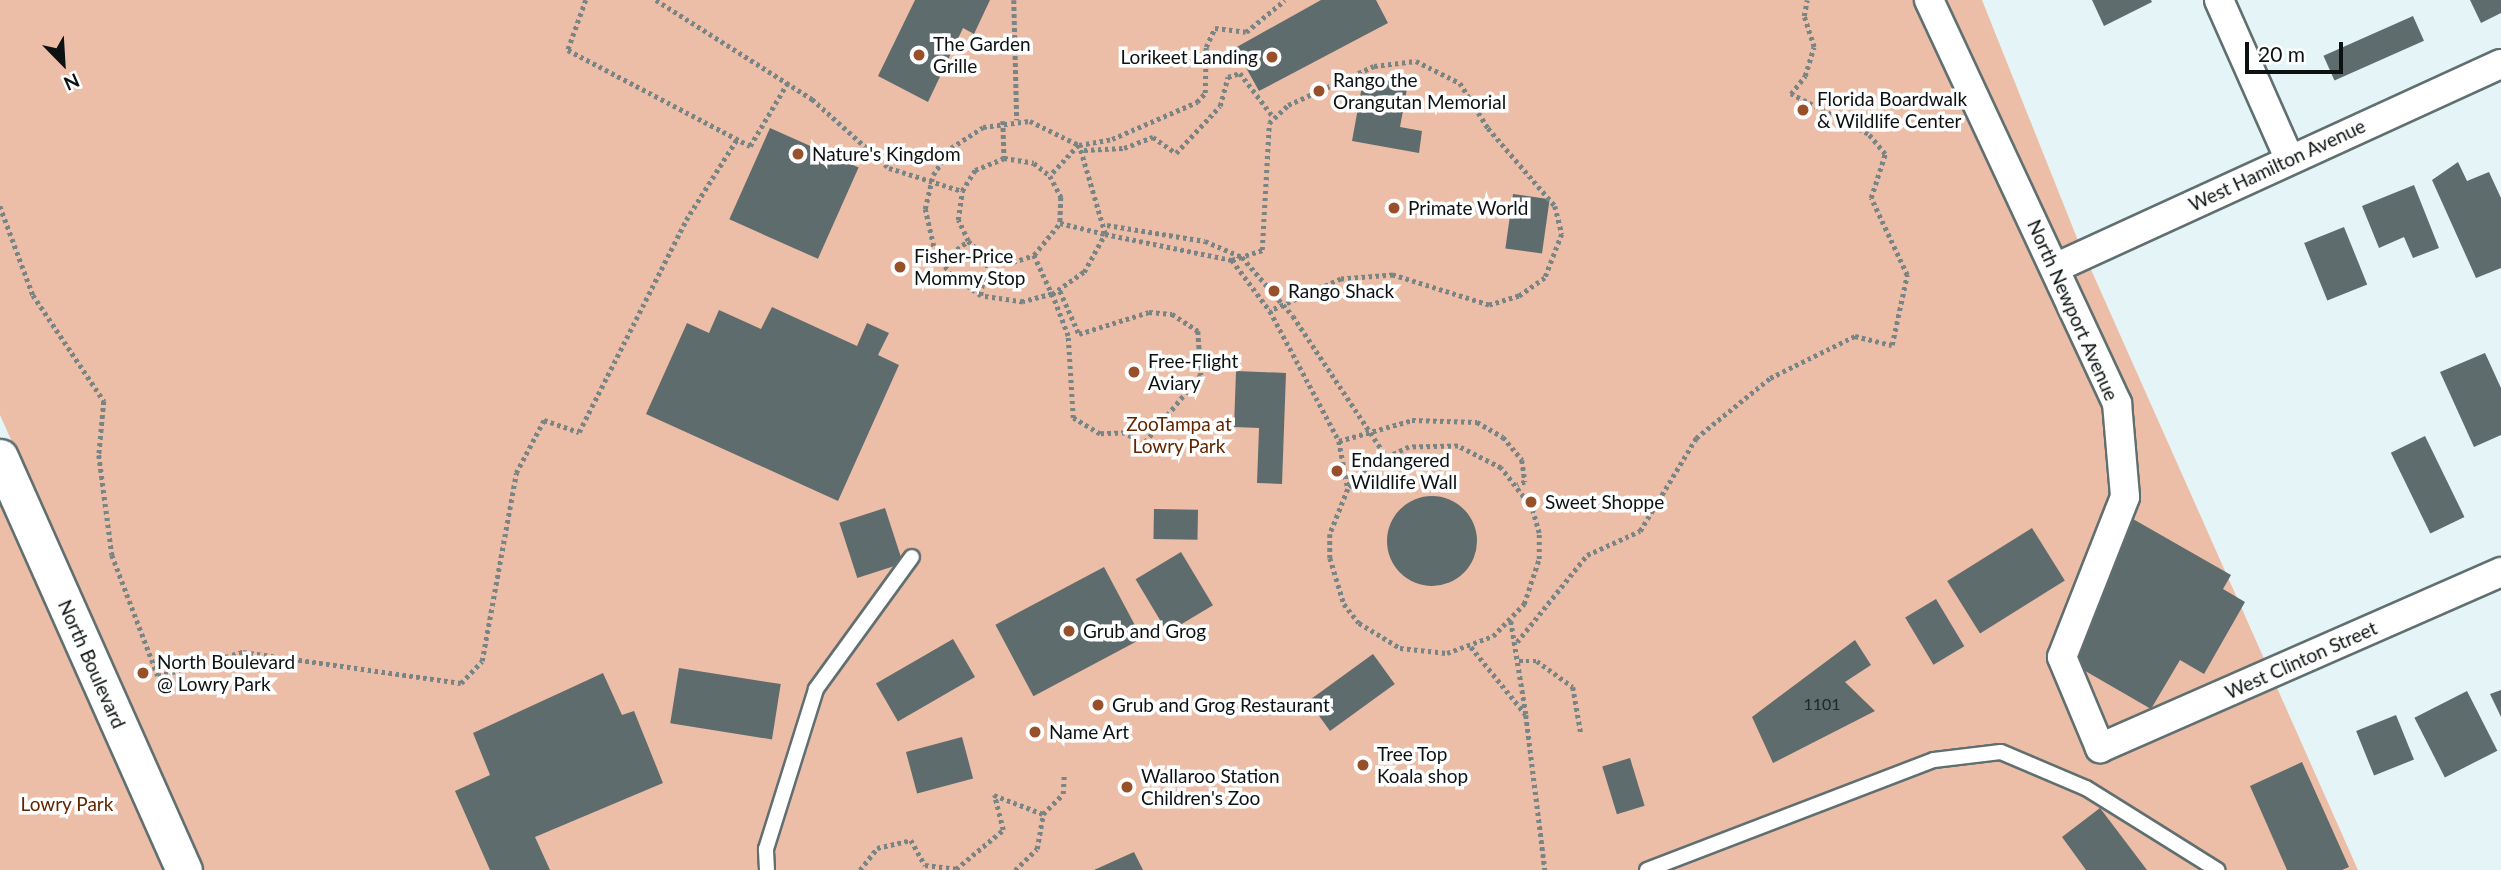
<!DOCTYPE html>
<html>
<head>
<meta charset="utf-8">
<style>
	body { margin:0 }
	#map { position:relative; width:2501px; height:870px; overflow:hidden; background:#e5f5f7; font-family:Lato,sans-serif }
	div>[style] { position:absolute }
	[style*='--x'] { left:calc(var(--x)*1px); top:calc(var(--y)*1px); width:calc(var(--w)*1px); rotate:calc(var(--a)*1deg) }
	.green>* { inset:0; background:#edbea7 }
	.building>* { inset:0; background:#5e6c6d; transform-origin:0 0 }
	.round { border-radius:50% }
	.path>* { height:4.5px; margin-top:-2.25px; transform-origin:0; background:repeating-linear-gradient(90deg,#798485 0 3.5px,transparent 0 7px) }
	.roads { filter:drop-shadow(2px 0 #606f70) drop-shadow(-2px 0 #606f70) drop-shadow(0 2px #606f70) drop-shadow(0 -2px #606f70) }
	.service>* { height:14px; margin:-7px; padding:0 7px; transform-origin:7px; border-radius:7px; background:#fff }
	.minor>* { height:28px; margin:-14px; padding:0 14px; transform-origin:14px; border-radius:14px; background:#fff }
	.tertiary>* { height:35px; margin:-17.5px; padding:0 17.5px; transform-origin:17.5px; border-radius:17.5px; background:#fff }
	.dots>* { width:19px; height:19px; translate:-50% -50%; box-sizing:border-box; border:4px solid #fff; border-radius:50% }
	span { translate:-50% -50%; white-space:nowrap; text-align:center; line-height:1.15; -webkit-text-stroke:7px #fff; paint-order:stroke }
	.number-label { font-size:16px; color:#202829 }
	.number-label span { -webkit-text-stroke-width:0 }
	.poi-label { font-size:19px; color:#0c1112 }
	.left { translate:0 -50%; text-align:left }
	.right { translate:-100% -50%; text-align:right }
	.street-label { font-size:19px; color:#0c1112 }
	.park-label { font-size:19px; color:#612500 }
	.north { position:absolute; left:28px; top:28px; width:70px; height:70px; -webkit-text-stroke:5px #fff; paint-order:stroke; rotate:156deg; font-size:19px; font-weight:700; line-height:28px; text-align:center; color:#0c1112 }
	.north::after { content:''; display:block; margin:auto; width:24px; height:32px; background:#0c1112; clip-path:polygon(50% 0,100% 100%,50% 72%,0 100%) }
	.scale { position:absolute; left:2245px; top:42px; width:98px; height:32px; box-sizing:border-box; border:4px solid #0c1112; border-top:0; padding-left:9px; font-size:21px; line-height:24px; white-space:nowrap; color:#0c1112; -webkit-text-stroke:5px #fff; paint-order:stroke }
</style>
</head>
<body>
<div id="map">
	<div class="green">
		<div style="clip-path:polygon(0 0,1982px 0,2077px 238px,2358px 870px,202px 870px,0 415px)"></div>
		<div style="clip-path:polygon(0 488px,169px 870px,0 870px)"></div>
	</div>
	<div class="building">
		<div style="clip-path:polygon(915px 0,990px 0,974px 34px,963px 28px,928px 102px,878px 76px)"></div>
		<div style="clip-path:polygon(1321px 0,1376px 0,1388px 23px,1259px 91px,1235px 48px)"></div>
		<div style="clip-path:polygon(2092px 0,2151px 0,2152px 2px,2104px 26px)"></div>
		<div style="clip-path:polygon(2470px 0,2501px 0,2501px 13px,2481px 23px)"></div>
		<div style="left:2413px;top:16px;width:27px;height:98px;rotate:66deg"></div>
		<div style="clip-path:polygon(1364px 75px,1408px 83px,1400px 127px,1422px 131px,1419px 153px,1352px 141px)"></div>
		<div style="left:770px;top:128px;width:97px;height:100px;rotate:24deg"></div>
		<div style="clip-path:polygon(2458px 162px,2467px 181px,2489px 172px,2501px 198px,2501px 268px,2476px 278px,2432px 180px)"></div>
		<div style="clip-path:polygon(2414px 185px,2439px 248px,2413px 258px,2404px 237px,2379px 248px,2362px 206px)"></div>
		<div style="left:1513px;top:194px;width:37px;height:55px;rotate:8deg"></div>
		<div style="left:2344px;top:227px;width:62px;height:43px;rotate:68deg"></div>
		<div style="clip-path:polygon(772px 307px,857px 346px,867px 323px,889px 333px,878px 355px,899px 365px,838px 501px,646px 414px,687px 323px,709px 333px,719px 310px,761px 329px)"></div>
		<div style="clip-path:polygon(2485px 353px,2501px 388px,2501px 435px,2474px 447px,2440px 372px)"></div>
		<div style="clip-path:polygon(1236px 371px,1286px 373px,1282px 484px,1257px 483px,1259px 428px,1234px 427px)"></div>
		<div style="left:2425px;top:436px;width:90px;height:38px;rotate:64deg"></div>
		<div class="round" style="left:1387px;top:496px;width:90px;height:90px"></div>
		<div style="left:885px;top:508px;width:58px;height:48px;rotate:72deg"></div>
		<div style="left:1154px;top:509px;width:44px;height:30px;rotate:1deg"></div>
		<div style="clip-path:polygon(2133px 519px,2231px 575px,2223px 589px,2245px 602px,2204px 674px,2180px 660px,2151px 709px,2068px 661px,2097px 612px,2083px 604px)"></div>
		<div style="left:2032px;top:528px;width:62px;height:100px;rotate:58deg"></div>
		<div style="left:1181px;top:552px;width:62px;height:53px;rotate:59deg"></div>
		<div style="left:1104px;top:567px;width:81px;height:123px;rotate:62deg"></div>
		<div style="left:1936px;top:599px;width:55px;height:36px;rotate:59deg"></div>
		<div style="left:953px;top:639px;width:44px;height:89px;rotate:60deg"></div>
		<div style="clip-path:polygon(1855px 640px,1871px 665px,1845px 682px,1875px 711px,1773px 763px,1752px 717px)"></div>
		<div style="left:1373px;top:654px;width:37px;height:80px;rotate:54deg"></div>
		<div style="left:679px;top:668px;width:103px;height:56px;rotate:9deg"></div>
		<div style="clip-path:polygon(603px 673px,622px 715px,634px 711px,663px 783px,535px 837px,550px 870px,490px 870px,455px 791px,490px 775px,473px 733px)"></div>
		<div style="clip-path:polygon(2501px 690px,2501px 717px,2490px 694px)"></div>
		<div style="left:2467px;top:691px;width:67px;height:59px;rotate:63deg"></div>
		<div style="left:2396px;top:715px;width:48px;height:43px;rotate:68deg"></div>
		<div style="left:962px;top:737px;width:43px;height:58px;rotate:75deg"></div>
		<div style="left:1630px;top:758px;width:50px;height:29px;rotate:73deg"></div>
		<div style="clip-path:polygon(2302px 762px,2349px 867px,2342px 870px,2287px 870px,2250px 786px)"></div>
		<div style="clip-path:polygon(2100px 808px,2147px 870px,2086px 870px,2062px 837px)"></div>
		<div style="clip-path:polygon(1134px 852px,1143px 870px,1094px 870px)"></div>
	</div>
	<div class="path">
		<div style="--x:586;--y:0;--w:53;--a:109.8"></div>
		<div style="--x:568;--y:50;--w:206;--a:27.8"></div>
		<div style="--x:750;--y:146;--w:74;--a:-59.3"></div>
		<div style="--x:656;--y:0;--w:185;--a:32.4"></div>
		<div style="--x:812;--y:99;--w:103;--a:41.9"></div>
		<div style="--x:889;--y:168;--w:77;--a:17.5"></div>
		<div style="--x:962;--y:191;--w:25;--a:-58"></div>
		<div style="--x:975;--y:170;--w:31;--a:-22"></div>
		<div style="--x:1014;--y:0;--w:120;--a:88.6"></div>
		<div style="--x:1003;--y:121;--w:37;--a:88"></div>
		<div style="--x:1004;--y:158;--w:30;--a:9"></div>
		<div style="--x:1034;--y:163;--w:21;--a:39"></div>
		<div style="--x:1084;--y:150;--w:40;--a:-2.9"></div>
		<div style="--x:1124;--y:148;--w:31;--a:-21"></div>
		<div style="--x:1153;--y:137;--w:28;--a:35"></div>
		<div style="--x:1176;--y:153;--w:64;--a:-46.9"></div>
		<div style="--x:1220;--y:106;--w:30;--a:-75"></div>
		<div style="--x:1228;--y:77;--w:13;--a:-18"></div>
		<div style="--x:1240;--y:73;--w:56;--a:52.9"></div>
		<div style="--x:0;--y:206;--w:95;--a:69.7"></div>
		<div style="--x:33;--y:295;--w:128;--a:56.2"></div>
		<div style="--x:104;--y:401;--w:54;--a:95.3"></div>
		<div style="--x:99;--y:455;--w:101;--a:82.6"></div>
		<div style="--x:112;--y:555;--w:129;--a:69.2"></div>
		<div style="--x:158;--y:676;--w:88;--a:-15.8"></div>
		<div style="--x:243;--y:652;--w:220;--a:8.1"></div>
		<div style="--x:461;--y:683;--w:30;--a:-46"></div>
		<div style="--x:482;--y:661;--w:191;--a:-79.7"></div>
		<div style="--x:516;--y:473;--w:60;--a:-62.2"></div>
		<div style="--x:544;--y:420;--w:37;--a:19"></div>
		<div style="--x:579;--y:432;--w:237;--a:-63.2"></div>
		<div style="--x:686;--y:220;--w:96;--a:-57.8"></div>
		<div style="--x:1107;--y:225;--w:99;--a:9.3"></div>
		<div style="--x:1205;--y:241;--w:40;--a:23.4"></div>
		<div style="--x:1242;--y:257;--w:78;--a:49.2"></div>
		<div style="--x:1293;--y:316;--w:168;--a:56.4"></div>
		<div style="--x:968;--y:241;--w:25;--a:40"></div>
		<div style="--x:987;--y:257;--w:39;--a:99"></div>
		<div style="--x:1034;--y:255;--w:41;--a:-50.9"></div>
		<div style="--x:1060;--y:223;--w:46;--a:13.7"></div>
		<div style="--x:1105;--y:234;--w:93;--a:-106.3"></div>
		<div style="--x:1079;--y:145;--w:34;--a:-10"></div>
		<div style="--x:1112;--y:139;--w:93;--a:-23.5"></div>
		<div style="--x:1197;--y:102;--w:12;--a:-48"></div>
		<div style="--x:1205;--y:93;--w:46;--a:-88.8"></div>
		<div style="--x:1206;--y:47;--w:21;--a:-65"></div>
		<div style="--x:1215;--y:28;--w:31;--a:7"></div>
		<div style="--x:1246;--y:32;--w:50;--a:-39.4"></div>
		<div style="--x:987;--y:257;--w:26;--a:11"></div>
		<div style="--x:1013;--y:262;--w:22;--a:-18"></div>
		<div style="--x:1034;--y:255;--w:43;--a:65.2"></div>
		<div style="--x:1052;--y:294;--w:30;--a:165"></div>
		<div style="--x:1023;--y:302;--w:42;--a:-171.9"></div>
		<div style="--x:981;--y:296;--w:37;--a:-145"></div>
		<div style="--x:951;--y:275;--w:27;--a:-126"></div>
		<div style="--x:935;--y:253;--w:45;--a:-102.8"></div>
		<div style="--x:925;--y:209;--w:35;--a:-77"></div>
		<div style="--x:933;--y:175;--w:32;--a:-56"></div>
		<div style="--x:951;--y:148;--w:38;--a:-33"></div>
		<div style="--x:983;--y:127;--w:47;--a:-7.3"></div>
		<div style="--x:1030;--y:121;--w:55;--a:26.1"></div>
		<div style="--x:1079;--y:145;--w:42;--a:133.1"></div>
		<div style="--x:1050;--y:176;--w:24;--a:62"></div>
		<div style="--x:1061;--y:197;--w:26;--a:92"></div>
		<div style="--x:1232;--y:260;--w:64;--a:53.3"></div>
		<div style="--x:940;--y:262;--w:35;--a:-37"></div>
		<div style="--x:968;--y:241;--w:23;--a:-115"></div>
		<div style="--x:958;--y:220;--w:29;--a:-82"></div>
		<div style="--x:1060;--y:291;--w:47;--a:66.2"></div>
		<div style="--x:1079;--y:334;--w:73;--a:-17.4"></div>
		<div style="--x:1149;--y:312;--w:23;--a:5"></div>
		<div style="--x:1172;--y:314;--w:31;--a:33"></div>
		<div style="--x:1198;--y:331;--w:44;--a:86.1"></div>
		<div style="--x:1201;--y:375;--w:91;--a:129.6"></div>
		<div style="--x:1143;--y:445;--w:22;--a:-146"></div>
		<div style="--x:1125;--y:433;--w:25;--a:178"></div>
		<div style="--x:1100;--y:434;--w:31;--a:-149"></div>
		<div style="--x:1073;--y:418;--w:82;--a:-93.5"></div>
		<div style="--x:1068;--y:336;--w:45;--a:-110.9"></div>
		<div style="--x:1052;--y:294;--w:39;--a:-35"></div>
		<div style="--x:1084;--y:272;--w:43;--a:-61.1"></div>
		<div style="--x:1105;--y:234;--w:130;--a:11.6"></div>
		<div style="--x:1232;--y:260;--w:32;--a:-18"></div>
		<div style="--x:1262;--y:250;--w:127;--a:-86.8"></div>
		<div style="--x:1269;--y:123;--w:26;--a:-43"></div>
		<div style="--x:1288;--y:105;--w:94;--a:-24.4"></div>
		<div style="--x:1374;--y:66;--w:42;--a:-6.8"></div>
		<div style="--x:1416;--y:61;--w:49;--a:26.6"></div>
		<div style="--x:1460;--y:83;--w:53;--a:58.1"></div>
		<div style="--x:1488;--y:128;--w:103;--a:49.3"></div>
		<div style="--x:1555;--y:206;--w:29;--a:76"></div>
		<div style="--x:1562;--y:234;--w:47;--a:111.1"></div>
		<div style="--x:1545;--y:278;--w:32;--a:145"></div>
		<div style="--x:1519;--y:296;--w:31;--a:163"></div>
		<div style="--x:1489;--y:305;--w:101;--a:-162.6"></div>
		<div style="--x:1393;--y:275;--w:52;--a:175.6"></div>
		<div style="--x:1341;--y:279;--w:78;--a:155.7"></div>
		<div style="--x:1270;--y:311;--w:147;--a:62"></div>
		<div style="--x:1339;--y:441;--w:49;--a:79.4"></div>
		<div style="--x:1348;--y:489;--w:48;--a:111.8"></div>
		<div style="--x:1330;--y:534;--w:24;--a:90"></div>
		<div style="--x:1330;--y:558;--w:48;--a:73.1"></div>
		<div style="--x:1344;--y:604;--w:24;--a:52"></div>
		<div style="--x:1359;--y:623;--w:48;--a:31.4"></div>
		<div style="--x:1400;--y:648;--w:47;--a:6.1"></div>
		<div style="--x:1447;--y:653;--w:49;--a:-20.3"></div>
		<div style="--x:1493;--y:636;--w:45;--a:-45.9"></div>
		<div style="--x:1524;--y:604;--w:47;--a:-71.6"></div>
		<div style="--x:1539;--y:559;--w:26;--a:-90"></div>
		<div style="--x:1539;--y:533;--w:26;--a:-106"></div>
		<div style="--x:1532;--y:508;--w:51;--a:-127.8"></div>
		<div style="--x:1501;--y:468;--w:48;--a:-152.9"></div>
		<div style="--x:1458;--y:446;--w:49;--a:178.8"></div>
		<div style="--x:1409;--y:447;--w:42;--a:154.7"></div>
		<div style="--x:1371;--y:465;--w:33;--a:134"></div>
		<div style="--x:1339;--y:441;--w:76;--a:-16"></div>
		<div style="--x:1412;--y:420;--w:65;--a:1.8"></div>
		<div style="--x:1477;--y:422;--w:30;--a:30"></div>
		<div style="--x:1503;--y:437;--w:30;--a:50"></div>
		<div style="--x:1522;--y:460;--w:22;--a:82"></div>
		<div style="--x:1525;--y:482;--w:8;--a:157"></div>
		<div style="--x:1511;--y:621;--w:94;--a:80.8"></div>
		<div style="--x:1517;--y:642;--w:112;--a:-51.2"></div>
		<div style="--x:1587;--y:555;--w:58;--a:-24.4"></div>
		<div style="--x:1640;--y:531;--w:109;--a:-58.9"></div>
		<div style="--x:1696;--y:438;--w:95;--a:-39"></div>
		<div style="--x:1770;--y:378;--w:95;--a:-26.3"></div>
		<div style="--x:1855;--y:336;--w:38;--a:14"></div>
		<div style="--x:1892;--y:345;--w:72;--a:-77.9"></div>
		<div style="--x:1907;--y:275;--w:85;--a:-115.1"></div>
		<div style="--x:1871;--y:198;--w:46;--a:-72.3"></div>
		<div style="--x:1885;--y:154;--w:26;--a:-130"></div>
		<div style="--x:1868;--y:134;--w:87;--a:-152.5"></div>
		<div style="--x:1791;--y:94;--w:23;--a:-52"></div>
		<div style="--x:1805;--y:76;--w:30;--a:-73"></div>
		<div style="--x:1814;--y:47;--w:33;--a:-108"></div>
		<div style="--x:1804;--y:16;--w:16;--a:-79"></div>
		<div style="--x:1471;--y:647;--w:87;--a:51"></div>
		<div style="--x:1526;--y:715;--w:156;--a:83"></div>
		<div style="--x:1519;--y:661;--w:18;--a:0"></div>
		<div style="--x:1537;--y:661;--w:44;--a:35.8"></div>
		<div style="--x:1573;--y:687;--w:48;--a:80.3"></div>
		<div style="--x:860;--y:870;--w:28;--a:-52"></div>
		<div style="--x:877;--y:848;--w:35;--a:-13"></div>
		<div style="--x:911;--y:840;--w:29;--a:61"></div>
		<div style="--x:925;--y:865;--w:31;--a:7"></div>
		<div style="--x:956;--y:869;--w:61;--a:-39.7"></div>
		<div style="--x:1003;--y:830;--w:36;--a:-104"></div>
		<div style="--x:994;--y:795;--w:53;--a:21.2"></div>
		<div style="--x:1015;--y:870;--w:30;--a:-44"></div>
		<div style="--x:1037;--y:849;--w:36;--a:-80"></div>
		<div style="--x:1043;--y:814;--w:28;--a:-45"></div>
		<div style="--x:1063;--y:794;--w:21;--a:-87"></div>
	</div>
	<div class="roads">
		<div class="service">
			<div style="--x:767;--y:870;--w:21;--a:-93"></div>
			<div style="--x:766;--y:849;--w:168;--a:-72.6"></div>
			<div style="--x:816;--y:689;--w:163;--a:-54"></div>
			<div style="--x:1647;--y:870;--w:307;--a:-21"></div>
			<div style="--x:1934;--y:760;--w:67;--a:-6.8"></div>
			<div style="--x:2001;--y:752;--w:92;--a:23"></div>
			<div style="--x:2086;--y:788;--w:155;--a:32"></div>
		</div>
		<div class="minor">
			<div style="--x:1929;--y:0;--w:445;--a:65"></div>
			<div style="--x:2117;--y:403;--w:94;--a:85.1"></div>
			<div style="--x:2125;--y:497;--w:172;--a:111.5"></div>
			<div style="--x:2062;--y:657;--w:99;--a:67.3"></div>
			<div style="--x:2100;--y:748;--w:438;--a:-23.7"></div>
			<div style="--x:2219;--y:0;--w:173;--a:66.1"></div>
			<div style="--x:2055;--y:268;--w:490;--a:-24.6"></div>
		</div>
		<div class="tertiary">
			<div style="--x:0;--y:457;--w:452;--a:66"></div>
		</div>
	</div>
	<div class="dots">
		<div style="left:919px;top:55px;background:#97502a"></div>
		<div style="left:1272px;top:57px;background:#97502a"></div>
		<div style="left:1319px;top:91px;background:#97502a"></div>
		<div style="left:1803px;top:110px;background:#97502a"></div>
		<div style="left:798px;top:154px;background:#97502a"></div>
		<div style="left:1394px;top:208px;background:#97502a"></div>
		<div style="left:900px;top:267px;background:#97502a"></div>
		<div style="left:1274px;top:291px;background:#97502a"></div>
		<div style="left:1134px;top:372px;background:#97502a"></div>
		<div style="left:1337px;top:471px;background:#97502a"></div>
		<div style="left:1531px;top:502px;background:#97502a"></div>
		<div style="left:1069px;top:631px;background:#97502a"></div>
		<div style="left:143px;top:673px;background:#97502a"></div>
		<div style="left:1098px;top:705px;background:#97502a"></div>
		<div style="left:1035px;top:732px;background:#97502a"></div>
		<div style="left:1363px;top:765px;background:#97502a"></div>
		<div style="left:1127px;top:787px;background:#97502a"></div>
	</div>
	<div class="number-label">
		<span style="left:1822px;top:704px">1101</span>
	</div>
	<div class="poi-label">
		<span class="left" style="left:933px;top:55px">The Garden<br>Grille</span>
		<span class="right" style="left:1258px;top:57px">Lorikeet Landing</span>
		<span class="left" style="left:1333px;top:91px">Rango the<br>Orangutan Memorial</span>
		<span class="left" style="left:1817px;top:110px">Florida Boardwalk<br>&amp; Wildlife Center</span>
		<span class="left" style="left:812px;top:154px">Nature's Kingdom</span>
		<span class="left" style="left:1408px;top:208px">Primate World</span>
		<span class="left" style="left:914px;top:267px">Fisher-Price<br>Mommy Stop</span>
		<span class="left" style="left:1288px;top:291px">Rango Shack</span>
		<span class="left" style="left:1148px;top:372px">Free-Flight<br>Aviary</span>
		<span class="left" style="left:1351px;top:471px">Endangered<br>Wildlife Wall</span>
		<span class="left" style="left:1545px;top:502px">Sweet Shoppe</span>
		<span class="left" style="left:1083px;top:631px">Grub and Grog</span>
		<span class="left" style="left:157px;top:673px">North Boulevard<br>@ Lowry Park</span>
		<span class="left" style="left:1112px;top:705px">Grub and Grog Restaurant</span>
		<span class="left" style="left:1049px;top:732px">Name Art</span>
		<span class="left" style="left:1377px;top:765px">Tree Top<br>Koala shop</span>
		<span class="left" style="left:1141px;top:787px">Wallaroo Station<br>Children's Zoo</span>
	</div>
	<div class="street-label">
		<span style="left:2277px;top:165px;rotate:-25deg">West Hamilton Avenue</span>
		<span style="left:2073px;top:310px;rotate:66deg">North Newport Avenue</span>
		<span style="left:2301px;top:660px;rotate:-24deg">West Clinton Street</span>
		<span style="left:92px;top:664px;rotate:66deg">North Boulevard</span>
	</div>
	<div class="park-label">
		<span style="left:1179px;top:435px">ZooTampa at<br>Lowry Park</span>
		<span style="left:67px;top:804px">Lowry Park</span>
	</div>
	<div class="north">N</div>
	<div class="scale">20 m</div>
</div>
</body>
</html>
